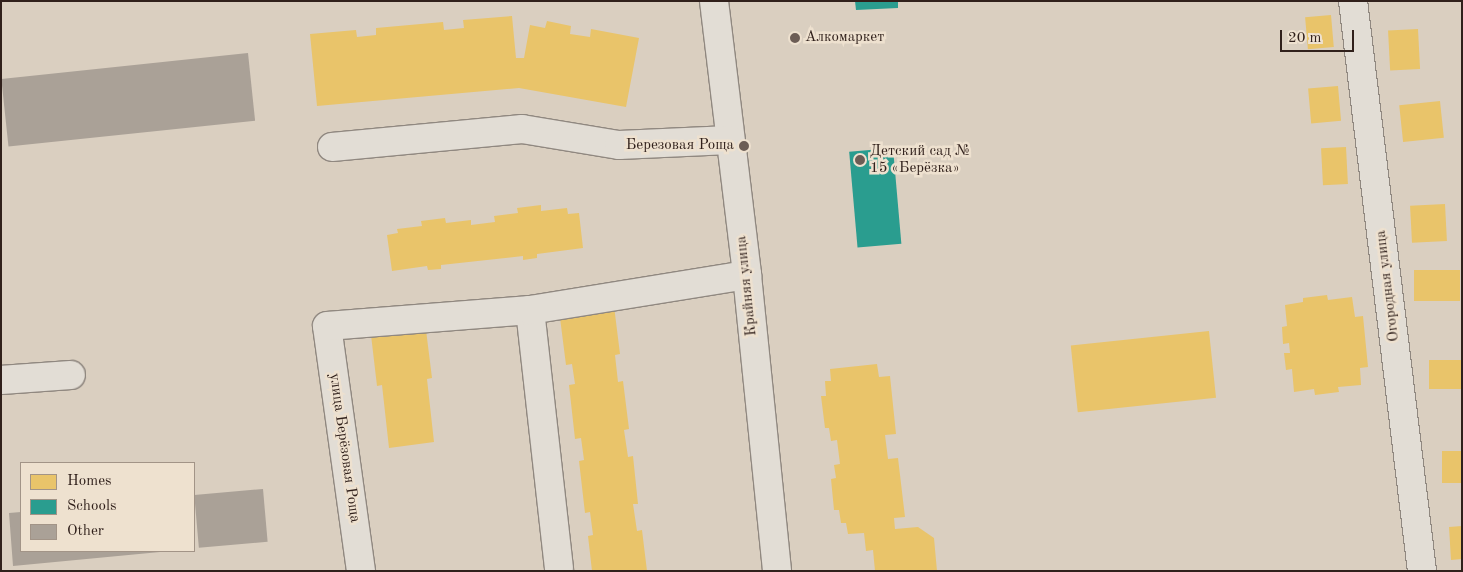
<!DOCTYPE html>
<html>
<head>
<meta charset="utf-8">
<style>
	body { margin:0 }
	#map { position:relative; width:1463px; height:572px; overflow:hidden; background:#dacfc0; font-family:"Old Standard TT",serif }
	div>[style] { position:absolute }
	[style*='--x'] { left:calc(var(--x)*1px); top:calc(var(--y)*1px); width:calc(var(--w)*1px); rotate:calc(var(--a)*1deg) }
	.homes>* { inset:0; background:#e9c46a; transform-origin:0 0 }
	.schools>* { inset:0; background:#2a9d8f; transform-origin:0 0 }
	.building>* { inset:0; background:#aaa197; transform-origin:0 0 }
	.roads { filter:drop-shadow(1px 0 #908880) drop-shadow(-1px 0 #908880) drop-shadow(0 1px #908880) drop-shadow(0 -1px #908880) }
	.minor>* { height:28px; margin:-14px; padding:0 14px; transform-origin:14px; border-radius:14px; background:#e2ddd5 }
	.dots>* { width:14px; height:14px; translate:-50% -50%; box-sizing:border-box; border:2px solid #eee1cf; border-radius:50% }
	span { translate:-50% -50%; white-space:nowrap; text-align:center; line-height:1.15; -webkit-text-stroke:5px #eee1cf; paint-order:stroke }
	.poi-label { font-size:15px; color:#30201b }
	.left { translate:0 -50%; text-align:left }
	.right { translate:-100% -50%; text-align:right }
	.street-label { font-size:15px; color:#30201b }
	.frame { position:absolute; inset:0; border:2px solid #30201b; pointer-events:none }
	.legend { position:absolute; left:20px; top:462px; width:175px; height:90px; box-sizing:border-box; background:#eee1cf; border:1px solid #a29487; margin:0; padding:6px 9px; list-style:none; font-size:15px; color:#30201b }
	.legend li { display:flex; align-items:center; gap:10px; height:25px }
	.legend b { width:25px; border:1px solid #a29487 }
	.scale { position:absolute; left:1280px; top:30px; width:74px; height:22px; box-sizing:border-box; border:2px solid #30201b; border-top:0; padding-left:6px; font-size:15px; line-height:18px; white-space:nowrap; color:#30201b; -webkit-text-stroke:4px #eee1cf; paint-order:stroke }
</style>
</head>
<body>
<div id="map">
	<div class="homes">
		<div style="left:1331px;top:15px;width:32px;height:26px;rotate:85deg"></div>
		<div style="clip-path:polygon(512px 16px,516px 58px,524px 58px,530px 25px,545px 28px,547px 21px,571px 26px,570px 34px,590px 37px,591px 29px,639px 38px,626px 107px,519px 88px,317px 106px,310px 34px,356px 30px,357px 37px,376px 35px,376px 28px,443px 22px,444px 30px,464px 28px,463px 20px)"></div>
		<div style="left:1418px;top:29px;width:40px;height:30px;rotate:87deg"></div>
		<div style="left:1338px;top:86px;width:35px;height:30px;rotate:85deg"></div>
		<div style="left:1440px;top:101px;width:37px;height:41px;rotate:84deg"></div>
		<div style="left:1346px;top:147px;width:37px;height:25px;rotate:87deg"></div>
		<div style="left:1445px;top:204px;width:37px;height:35px;rotate:87deg"></div>
		<div style="clip-path:polygon(541px 205px,541px 211px,567px 208px,568px 214px,579px 213px,583px 248px,537px 254px,537px 258px,523px 260px,523px 256px,441px 265px,441px 269px,428px 270px,427px 266px,392px 271px,387px 235px,398px 233px,397px 229px,422px 226px,421px 221px,445px 218px,446px 223px,471px 220px,471px 225px,495px 222px,494px 216px,518px 213px,517px 208px)"></div>
		<div style="left:1414px;top:270px;width:46px;height:31px"></div>
		<div style="clip-path:polygon(1327px 295px,1328px 300px,1352px 297px,1355px 317px,1363px 316px,1368px 367px,1360px 368px,1361px 385px,1338px 387px,1339px 392px,1315px 395px,1314px 389px,1294px 392px,1292px 369px,1286px 370px,1284px 353px,1290px 353px,1289px 343px,1283px 344px,1282px 327px,1287px 326px,1285px 305px,1303px 302px,1303px 298px)"></div>
		<div style="clip-path:polygon(614px 306px,620px 354px,615px 355px,618px 382px,623px 381px,629px 429px,624px 430px,628px 457px,633px 456px,638px 504px,633px 504px,637px 531px,642px 530px,647px 571px,592px 571px,588px 536px,593px 535px,590px 512px,585px 513px,579px 461px,584px 460px,581px 438px,575px 439px,569px 385px,575px 384px,572px 364px,566px 365px,559px 310px)"></div>
		<div style="clip-path:polygon(426px 330px,432px 378px,427px 379px,434px 442px,389px 448px,382px 385px,377px 386px,371px 335px)"></div>
		<div style="left:1209px;top:331px;width:67px;height:139px;rotate:84deg"></div>
		<div style="left:1462px;top:360px;width:29px;height:33px;rotate:90deg"></div>
		<div style="clip-path:polygon(877px 364px,879px 377px,890px 376px,896px 434px,885px 435px,888px 459px,898px 458px,905px 517px,894px 518px,895px 529px,918px 527px,934px 538px,937px 571px,875px 571px,873px 550px,866px 551px,864px 533px,848px 534px,846px 523px,841px 523px,839px 510px,834px 510px,831px 479px,836px 478px,834px 465px,840px 464px,837px 440px,831px 441px,829px 428px,825px 428px,821px 396px,826px 396px,825px 381px,831px 381px,830px 369px)"></div>
		<div style="left:1462px;top:451px;width:32px;height:20px;rotate:90deg"></div>
		<div style="clip-path:polygon(1462px 526px,1462px 559px,1451px 560px,1449px 527px)"></div>
	</div>
	<div class="schools">
		<div style="clip-path:polygon(855px 1px,898px 1px,898px 8px,856px 10px)"></div>
		<div style="left:893px;top:148px;width:96px;height:44px;rotate:85deg"></div>
	</div>
	<div class="building">
		<div style="left:248px;top:53px;width:68px;height:248px;rotate:84deg"></div>
		<div style="left:263px;top:489px;width:53px;height:69px;rotate:85deg"></div>
		<div style="clip-path:polygon(21px 512px,21px 551px,160px 552px,13px 566px,9px 513px)"></div>
	</div>
	<div class="roads">
		<div class="minor">
			<div style="--x:714;--y:1;--w:276;--a:83.1"></div>
			<div style="--x:747;--y:275;--w:298;--a:84.2"></div>
			<div style="--x:1353;--y:1;--w:574;--a:83.1"></div>
			<div style="--x:332;--y:147;--w:191;--a:-5.4"></div>
			<div style="--x:522;--y:129;--w:98;--a:9.4"></div>
			<div style="--x:619;--y:145;--w:111;--a:-2.6"></div>
			<div style="--x:530;--y:310;--w:260;--a:83.6"></div>
			<div style="--x:1;--y:380;--w:70;--a:-4.1"></div>
			<div style="--x:361;--y:571;--w:247;--a:-97.9"></div>
			<div style="--x:327;--y:326;--w:204;--a:-4.5"></div>
			<div style="--x:530;--y:310;--w:220;--a:-9.2"></div>
		</div>
	</div>
	<div class="dots">
		<div style="left:795px;top:38px;background:#6c5d55"></div>
		<div style="left:744px;top:146px;background:#6c5d55"></div>
		<div style="left:860px;top:160px;background:#6c5d55"></div>
	</div>
	<div class="poi-label">
		<span class="left" style="left:805px;top:38px">Алкомаркет</span>
		<span class="right" style="left:734px;top:146px">Березовая Роща</span>
		<span class="left" style="left:870px;top:160px">Детский сад №<br>15 «Берёзка»</span>
	</div>
	<div class="street-label">
		<span style="left:747px;top:286px;rotate:-96deg">Крайняя улица</span>
		<span style="left:1388px;top:286px;rotate:-97deg">Огородная улица</span>
		<span style="left:344px;top:448px;rotate:82deg">улица Берёзовая Роща</span>
	</div>
	<div class="frame"></div>
	<ul class="legend">
	<li><b style="height:14px;background:#e9c46a"></b>Homes</li>
	<li><b style="height:14px;background:#2a9d8f"></b>Schools</li>
	<li><b style="height:14px;background:#aaa197"></b>Other</li>
	</ul>
	<div class="scale">20 m</div>
</div>
</body>
</html>
